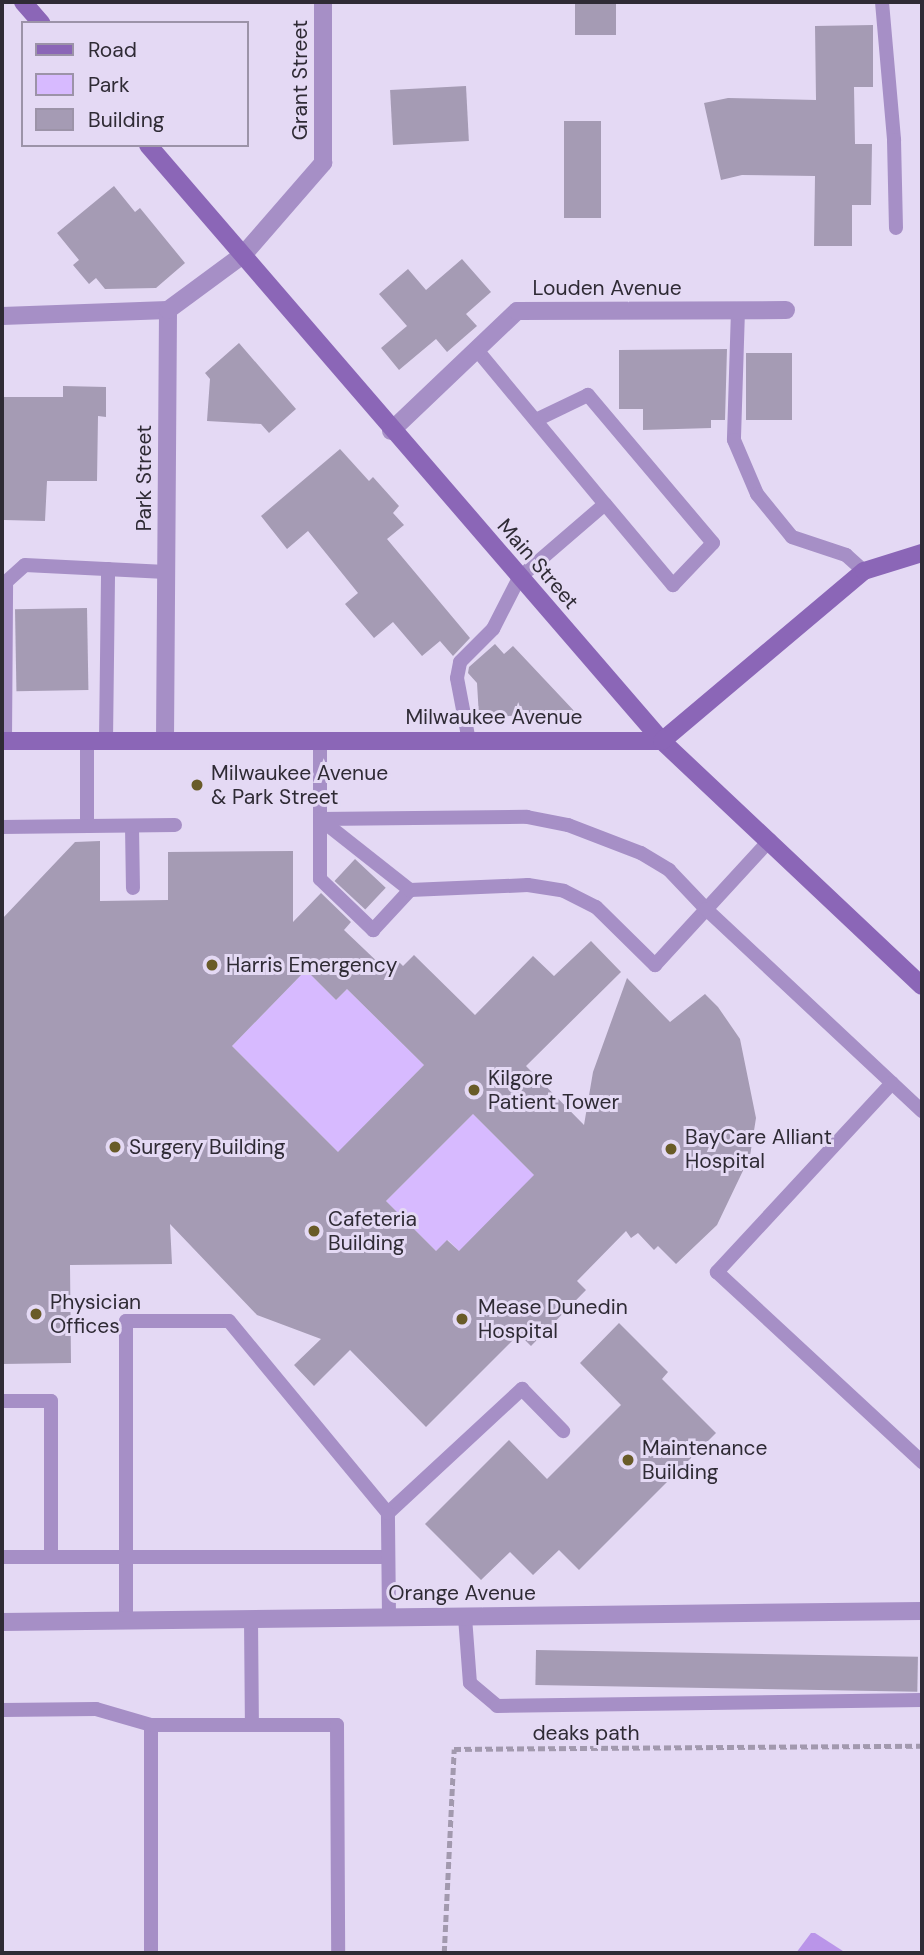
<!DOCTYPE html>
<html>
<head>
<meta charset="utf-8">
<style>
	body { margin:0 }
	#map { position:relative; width:924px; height:1955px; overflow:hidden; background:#e4d9f4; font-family:"DM Sans",sans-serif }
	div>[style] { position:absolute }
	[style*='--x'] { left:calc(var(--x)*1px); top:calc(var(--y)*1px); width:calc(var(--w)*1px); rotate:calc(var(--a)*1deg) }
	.green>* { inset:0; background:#d7baff }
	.water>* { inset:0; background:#ba95e9 }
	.building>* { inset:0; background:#a59bb4; transform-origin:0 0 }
	.path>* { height:4.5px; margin-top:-2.25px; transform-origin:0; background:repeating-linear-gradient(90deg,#a299ae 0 7px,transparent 0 10.5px) }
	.lane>* { height:14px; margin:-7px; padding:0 7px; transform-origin:7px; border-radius:7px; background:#a68fc6 }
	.street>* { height:18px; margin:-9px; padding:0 9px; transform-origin:9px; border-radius:9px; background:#a68fc6 }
	.secondary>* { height:18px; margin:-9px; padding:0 9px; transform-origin:9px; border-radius:9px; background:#8b66b7 }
	.dots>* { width:19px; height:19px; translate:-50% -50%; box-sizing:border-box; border:4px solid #e4d9f4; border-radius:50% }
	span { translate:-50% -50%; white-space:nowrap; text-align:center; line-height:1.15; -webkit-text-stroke:6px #e4d9f4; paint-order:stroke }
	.street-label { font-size:21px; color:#2f2b35 }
	.poi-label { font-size:21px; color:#2f2b35 }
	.left { translate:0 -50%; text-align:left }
	.frame { position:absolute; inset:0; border:4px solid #2f2b35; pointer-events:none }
	.legend { position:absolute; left:21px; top:21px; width:228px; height:126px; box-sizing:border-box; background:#e4d9f4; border:2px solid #9c93a8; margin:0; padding:9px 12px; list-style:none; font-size:21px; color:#2f2b35 }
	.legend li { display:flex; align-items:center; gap:14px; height:35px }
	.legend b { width:35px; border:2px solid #9c93a8 }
</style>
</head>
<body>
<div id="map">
	<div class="green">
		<div style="clip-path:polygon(306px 970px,336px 1000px,347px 989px,424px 1065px,364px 1126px,345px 1159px,232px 1046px)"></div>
		<div style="clip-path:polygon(473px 1114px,534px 1175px,533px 1325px,448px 1240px,436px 1251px,386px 1201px)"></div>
	</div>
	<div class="water">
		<div style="clip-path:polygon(811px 1933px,815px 1933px,846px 1953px,796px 1953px)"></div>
	</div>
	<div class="building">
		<div style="left:575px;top:2px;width:41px;height:33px"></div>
		<div style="clip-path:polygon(873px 25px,873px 87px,854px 87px,855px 144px,872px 144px,871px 205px,852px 205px,852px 246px,814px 246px,815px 176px,742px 175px,721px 180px,704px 103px,728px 98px,816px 100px,815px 26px)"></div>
		<div style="left:466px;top:86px;width:55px;height:76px;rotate:87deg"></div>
		<div style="left:564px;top:121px;width:37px;height:97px"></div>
		<div style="clip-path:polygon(114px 186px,135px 212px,140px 208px,185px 263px,156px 288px,105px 289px,96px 278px,89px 284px,73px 265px,79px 260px,57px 233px)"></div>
		<div style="clip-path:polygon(462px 259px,491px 292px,466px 314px,477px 326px,447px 352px,436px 339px,399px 370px,381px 348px,407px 326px,379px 294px,408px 269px,426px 290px)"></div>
		<div style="clip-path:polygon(239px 343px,296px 409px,269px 433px,261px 424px,207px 421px,210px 379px,205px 373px)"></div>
		<div style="clip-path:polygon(727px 349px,725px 420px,711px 420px,711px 428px,643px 430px,643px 409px,619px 409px,619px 350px)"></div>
		<div style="left:746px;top:353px;width:46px;height:67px"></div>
		<div style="clip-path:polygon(63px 386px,106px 387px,106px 417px,98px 416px,97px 481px,47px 481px,45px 521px,4px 520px,4px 397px,63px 397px)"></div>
		<div style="clip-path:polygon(340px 449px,369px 481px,373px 477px,399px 506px,393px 513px,404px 525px,387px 539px,470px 638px,453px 656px,440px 641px,422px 656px,393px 622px,374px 638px,345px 604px,358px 593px,308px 531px,287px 549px,261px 516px)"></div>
		<div style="left:87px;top:608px;width:82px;height:72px;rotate:89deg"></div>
		<div style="clip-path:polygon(495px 644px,504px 654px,513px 646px,577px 714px,479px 717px,477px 683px,468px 673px,469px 667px)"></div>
		<div style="clip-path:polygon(evenodd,100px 841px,100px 901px,168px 900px,168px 852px,293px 851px,293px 922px,321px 893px,351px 922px,344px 930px,385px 969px,395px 958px,403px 966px,414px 955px,475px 1015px,533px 956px,554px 976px,591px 941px,621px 972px,526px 1066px,584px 1125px,593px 1072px,627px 978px,670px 1022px,705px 994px,718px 1007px,740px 1039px,756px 1118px,750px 1156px,717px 1225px,676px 1264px,658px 1246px,654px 1250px,638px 1233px,631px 1238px,626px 1231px,577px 1281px,586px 1290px,531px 1346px,519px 1334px,426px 1427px,350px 1350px,314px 1386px,294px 1365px,321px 1339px,257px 1315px,170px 1224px,172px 1264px,70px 1265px,71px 1363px,2px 1364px,2px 919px,75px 842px,100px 841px,306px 970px,336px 1000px,347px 989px,424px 1065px,338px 1152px,232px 1046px,306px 970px,100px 841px,473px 1114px,534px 1175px,459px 1251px,447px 1240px,436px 1251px,386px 1201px,473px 1114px)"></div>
		<div style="left:355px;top:859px;width:42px;height:30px;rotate:43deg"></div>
		<div style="clip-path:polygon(619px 1323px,668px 1372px,662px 1379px,716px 1433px,579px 1570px,559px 1550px,533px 1575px,510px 1552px,481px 1580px,425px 1524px,509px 1440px,547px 1479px,621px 1405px,580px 1363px)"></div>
		<div style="left:536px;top:1650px;width:382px;height:35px;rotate:1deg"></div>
	</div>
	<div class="path">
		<div style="--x:444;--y:1953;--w:204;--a:-87.2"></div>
		<div style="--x:454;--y:1749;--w:468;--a:-0.4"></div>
	</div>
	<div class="lane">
		<div style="--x:882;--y:2;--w:139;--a:85"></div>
		<div style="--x:894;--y:140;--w:88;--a:88.7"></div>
		<div style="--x:738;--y:310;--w:130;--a:91.8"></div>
		<div style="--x:734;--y:440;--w:59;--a:66.9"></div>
		<div style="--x:757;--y:494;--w:55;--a:50.9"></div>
		<div style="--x:792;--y:537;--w:57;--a:18.4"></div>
		<div style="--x:846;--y:555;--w:24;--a:42"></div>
		<div style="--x:477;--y:350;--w:200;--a:50.3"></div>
		<div style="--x:605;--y:504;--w:106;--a:50"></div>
		<div style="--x:673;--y:585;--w:58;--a:-46.4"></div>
		<div style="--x:713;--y:543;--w:194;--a:-130.2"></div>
		<div style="--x:588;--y:395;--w:58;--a:154.3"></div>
		<div style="--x:5;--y:741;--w:159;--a:-89.6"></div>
		<div style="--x:6;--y:582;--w:25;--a:-42"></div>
		<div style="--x:25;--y:565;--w:141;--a:2.8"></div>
		<div style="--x:87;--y:741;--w:85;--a:90"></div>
		<div style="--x:106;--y:741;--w:172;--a:-89.3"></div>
		<div style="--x:320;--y:741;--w:138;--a:90"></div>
		<div style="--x:320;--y:879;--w:74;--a:43.9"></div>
		<div style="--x:373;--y:930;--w:54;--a:-47.2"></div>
		<div style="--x:410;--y:890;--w:118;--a:-2.4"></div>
		<div style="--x:528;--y:885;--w:36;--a:9"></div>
		<div style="--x:564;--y:891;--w:36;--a:27"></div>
		<div style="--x:596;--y:907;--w:83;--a:44.5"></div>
		<div style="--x:655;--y:965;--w:170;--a:-47.4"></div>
		<div style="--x:469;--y:741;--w:64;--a:-100.8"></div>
		<div style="--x:457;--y:678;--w:16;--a:-79"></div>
		<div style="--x:460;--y:662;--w:47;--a:-45"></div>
		<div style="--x:493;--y:629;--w:57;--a:-63"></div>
		<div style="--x:519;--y:578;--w:113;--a:-40.7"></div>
		<div style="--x:320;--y:819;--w:207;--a:-0.6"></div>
		<div style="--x:527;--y:817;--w:42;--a:11"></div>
		<div style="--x:568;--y:825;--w:78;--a:21"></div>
		<div style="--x:641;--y:853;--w:33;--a:31"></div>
		<div style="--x:669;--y:870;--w:54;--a:46.5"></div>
		<div style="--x:706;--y:909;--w:296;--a:43.1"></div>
		<div style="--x:320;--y:819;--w:115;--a:38.3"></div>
		<div style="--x:132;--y:826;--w:62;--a:89.1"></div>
		<div style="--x:2;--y:827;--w:173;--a:-0.7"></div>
		<div style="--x:892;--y:1083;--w:258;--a:132.8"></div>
		<div style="--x:717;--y:1272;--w:280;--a:42.8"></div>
		<div style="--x:2;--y:1401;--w:49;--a:0"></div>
		<div style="--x:51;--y:1401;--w:156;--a:90"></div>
		<div style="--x:2;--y:1557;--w:386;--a:0"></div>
		<div style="--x:389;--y:1617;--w:104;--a:-90.6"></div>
		<div style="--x:388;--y:1513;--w:183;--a:-42.8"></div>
		<div style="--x:522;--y:1389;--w:59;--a:45.7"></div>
		<div style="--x:465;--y:1617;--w:66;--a:85.7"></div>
		<div style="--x:470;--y:1683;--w:35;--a:40"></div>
		<div style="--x:497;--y:1706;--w:425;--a:-0.8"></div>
		<div style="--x:251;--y:1619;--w:106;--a:89.5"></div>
		<div style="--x:126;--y:1621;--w:300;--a:-90"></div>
		<div style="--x:126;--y:1321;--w:103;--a:0"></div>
		<div style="--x:229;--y:1321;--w:249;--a:50.4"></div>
		<div style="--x:2;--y:1710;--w:94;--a:-0.6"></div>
		<div style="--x:96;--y:1709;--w:57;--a:16.2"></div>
		<div style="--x:151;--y:1953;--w:228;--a:-90"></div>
		<div style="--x:151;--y:1725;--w:186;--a:0"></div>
		<div style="--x:337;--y:1725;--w:228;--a:89.7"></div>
	</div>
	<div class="street">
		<div style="--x:2;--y:316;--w:166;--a:-2.1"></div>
		<div style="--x:391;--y:431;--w:174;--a:-43.6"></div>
		<div style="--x:517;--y:311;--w:269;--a:-0.2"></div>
		<div style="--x:165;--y:741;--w:431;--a:-89.6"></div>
		<div style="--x:168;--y:310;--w:94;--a:-36.4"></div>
		<div style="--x:244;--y:254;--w:121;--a:-49"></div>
		<div style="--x:323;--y:163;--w:161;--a:-90"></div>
		<div style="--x:2;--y:1622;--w:920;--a:-0.69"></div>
	</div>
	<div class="secondary">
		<div style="--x:23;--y:2;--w:28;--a:49"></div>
		<div style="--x:148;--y:145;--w:787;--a:49.22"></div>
		<div style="--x:662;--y:741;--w:357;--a:43.3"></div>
		<div style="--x:2;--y:741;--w:660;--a:0"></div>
		<div style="--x:662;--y:741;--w:264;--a:-40.1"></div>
		<div style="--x:864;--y:571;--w:61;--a:-17.2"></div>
	</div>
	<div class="dots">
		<div style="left:197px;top:785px;background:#695b28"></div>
		<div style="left:212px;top:965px;background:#695b28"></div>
		<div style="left:474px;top:1090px;background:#695b28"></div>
		<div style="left:115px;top:1147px;background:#695b28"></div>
		<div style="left:671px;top:1149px;background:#695b28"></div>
		<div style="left:314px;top:1231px;background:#695b28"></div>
		<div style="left:36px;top:1314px;background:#695b28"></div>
		<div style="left:462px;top:1319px;background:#695b28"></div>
		<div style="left:628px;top:1460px;background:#695b28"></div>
	</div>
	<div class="street-label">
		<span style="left:300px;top:80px;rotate:-90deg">Grant Street</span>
		<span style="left:607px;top:288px">Louden Avenue</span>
		<span style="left:144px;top:478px;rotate:-90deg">Park Street</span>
		<span style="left:538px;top:564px;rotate:49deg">Main Street</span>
		<span style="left:494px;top:717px">Milwaukee Avenue</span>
		<span style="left:462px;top:1593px">Orange Avenue</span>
		<span style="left:586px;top:1733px">deaks path</span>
	</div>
	<div class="poi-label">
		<span class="left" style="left:211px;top:785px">Milwaukee Avenue<br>&amp; Park Street</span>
		<span class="left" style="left:226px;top:965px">Harris Emergency</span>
		<span class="left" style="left:488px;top:1090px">Kilgore<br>Patient Tower</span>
		<span class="left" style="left:685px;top:1149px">BayCare Alliant<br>Hospital</span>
		<span class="left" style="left:129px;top:1147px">Surgery Building</span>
		<span class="left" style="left:328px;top:1231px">Cafeteria<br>Building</span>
		<span class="left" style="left:50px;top:1314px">Physician<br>Offices</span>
		<span class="left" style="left:478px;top:1319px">Mease Dunedin<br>Hospital</span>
		<span class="left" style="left:642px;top:1460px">Maintenance<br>Building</span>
	</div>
	<div class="frame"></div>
	<ul class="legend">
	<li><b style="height:9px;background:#8b66b7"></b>Road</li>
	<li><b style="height:19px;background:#d7baff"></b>Park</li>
	<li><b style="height:19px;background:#a59bb4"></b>Building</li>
	</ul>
</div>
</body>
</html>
